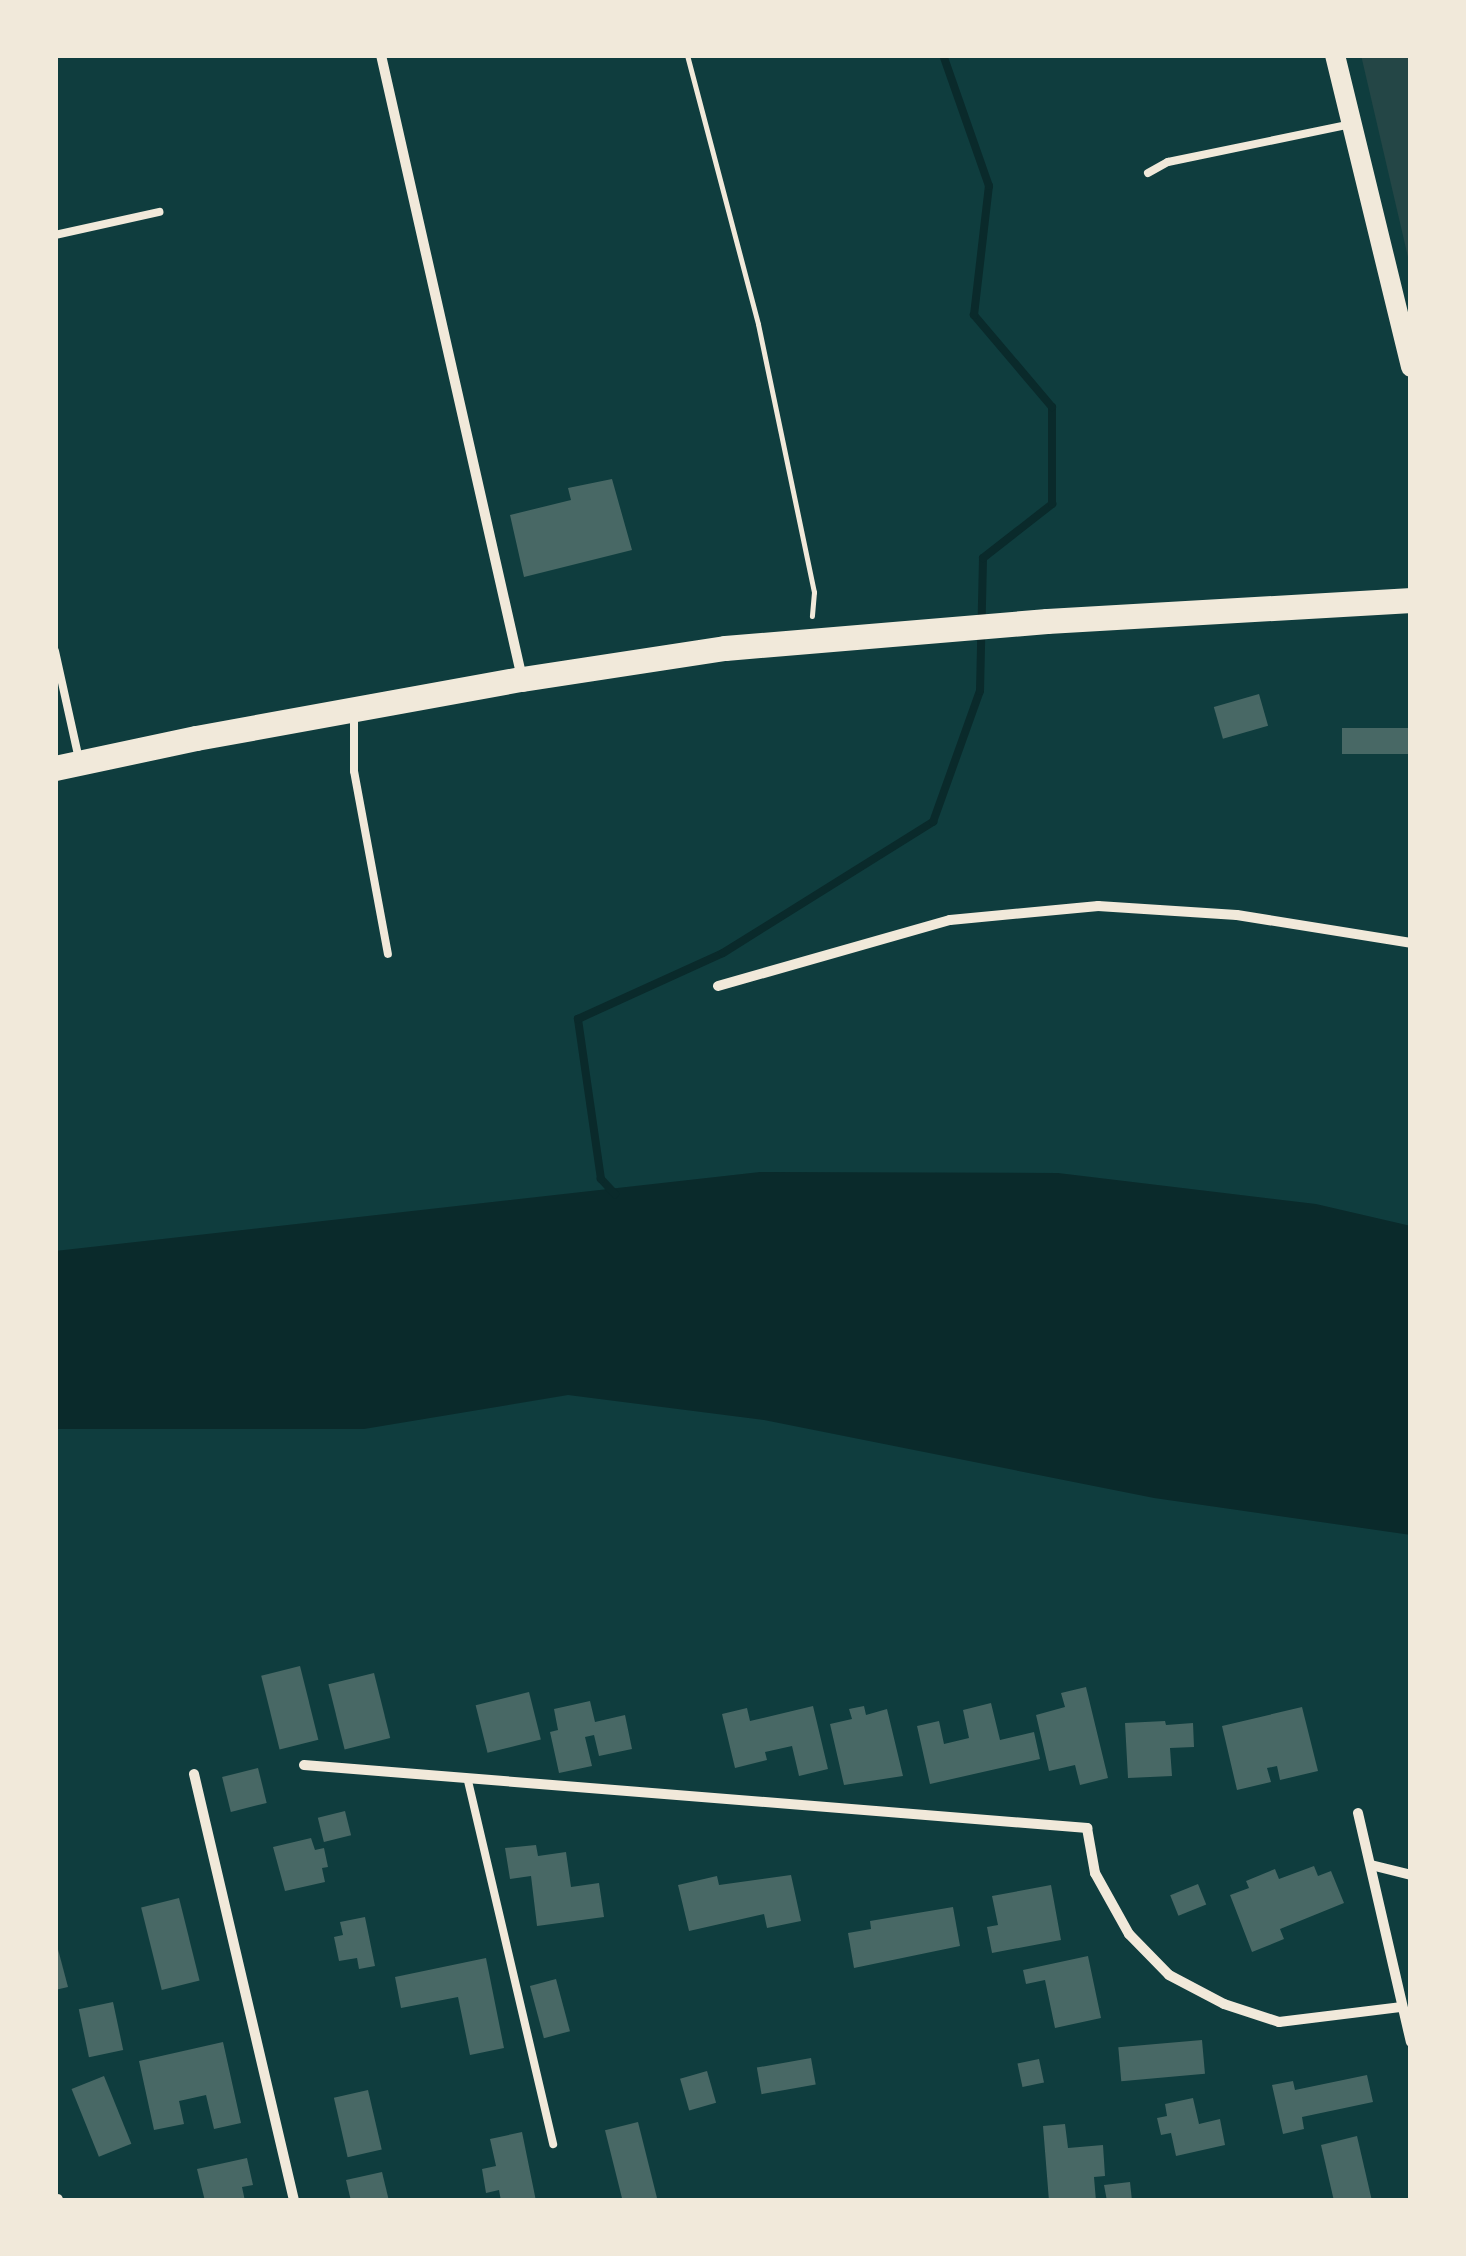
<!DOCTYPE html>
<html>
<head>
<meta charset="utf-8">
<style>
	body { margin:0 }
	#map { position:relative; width:1466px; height:2256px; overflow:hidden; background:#0f3d3e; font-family:"Fira Sans",sans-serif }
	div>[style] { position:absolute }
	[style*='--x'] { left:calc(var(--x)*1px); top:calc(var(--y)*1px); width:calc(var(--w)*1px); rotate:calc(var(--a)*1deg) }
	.green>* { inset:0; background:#244646 }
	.water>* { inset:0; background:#0a2a2b }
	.stream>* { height:8px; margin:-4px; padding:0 4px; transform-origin:4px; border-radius:4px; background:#0a2a2b }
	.building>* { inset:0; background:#486865; transform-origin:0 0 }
	.path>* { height:5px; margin:-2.5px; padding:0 2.5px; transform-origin:2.5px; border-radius:2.5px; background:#f1e9da }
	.service>* { height:8px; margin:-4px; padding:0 4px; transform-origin:4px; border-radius:4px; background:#f1e9da }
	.minor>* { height:10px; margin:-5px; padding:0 5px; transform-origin:5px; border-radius:5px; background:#f1e9da }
	.secondary>* { height:20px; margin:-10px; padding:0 10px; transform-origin:10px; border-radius:10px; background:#f1e9da }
	.primary>* { height:25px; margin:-12.5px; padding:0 12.5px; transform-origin:12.5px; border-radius:12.5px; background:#f1e9da }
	span { translate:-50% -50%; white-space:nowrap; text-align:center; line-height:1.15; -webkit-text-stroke:8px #f1e9da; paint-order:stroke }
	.frame { position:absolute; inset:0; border:58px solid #f1e9da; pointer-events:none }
</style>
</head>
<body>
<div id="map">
	<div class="green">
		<div style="clip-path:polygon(1361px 55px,1411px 55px,1411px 270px)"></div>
	</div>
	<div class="water">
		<div style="clip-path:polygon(760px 1172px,1058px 1173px,1316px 1204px,1411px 1226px,1411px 1535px,1154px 1498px,764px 1420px,568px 1395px,364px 1429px,55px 1429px,55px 1251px)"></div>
	</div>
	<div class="stream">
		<div style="--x:615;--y:1194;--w:21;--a:-133"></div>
		<div style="--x:601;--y:1179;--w:162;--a:-98.2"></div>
		<div style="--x:578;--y:1019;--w:159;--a:-24.5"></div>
		<div style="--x:723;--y:953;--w:248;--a:-32"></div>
		<div style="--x:933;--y:822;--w:139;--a:-70.3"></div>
		<div style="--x:980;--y:691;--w:133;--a:-88.7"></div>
		<div style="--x:983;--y:558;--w:88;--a:-38"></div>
		<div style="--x:1052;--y:504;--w:97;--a:-90"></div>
		<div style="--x:1052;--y:407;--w:121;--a:-130.3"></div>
		<div style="--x:974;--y:315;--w:130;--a:-83.4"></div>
		<div style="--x:989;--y:186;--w:139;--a:-109.3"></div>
	</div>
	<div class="building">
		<div style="clip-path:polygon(612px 479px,632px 550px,524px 577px,510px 515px,571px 500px,568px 488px)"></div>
		<div style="left:1259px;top:694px;width:33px;height:47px;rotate:74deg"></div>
		<div style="left:1411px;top:728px;width:26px;height:69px;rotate:90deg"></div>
		<div style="left:300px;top:1666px;width:76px;height:40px;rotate:76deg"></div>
		<div style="left:374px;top:1673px;width:67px;height:47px;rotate:76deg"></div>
		<div style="clip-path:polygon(1086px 1687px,1108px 1778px,1080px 1785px,1075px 1765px,1049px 1771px,1036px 1715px,1065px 1707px,1061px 1693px)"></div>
		<div style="left:529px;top:1692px;width:49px;height:55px;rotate:76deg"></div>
		<div style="clip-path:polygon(590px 1701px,595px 1722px,625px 1715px,632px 1749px,599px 1756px,594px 1735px,585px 1737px,592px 1766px,559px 1773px,550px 1732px,558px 1730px,554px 1709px)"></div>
		<div style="clip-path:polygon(991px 1703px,1000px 1740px,1034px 1732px,1040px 1759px,930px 1784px,917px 1726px,939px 1721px,944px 1744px,969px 1738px,963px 1710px)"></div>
		<div style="clip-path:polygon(813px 1706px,828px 1769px,799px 1776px,792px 1746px,765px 1752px,767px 1760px,735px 1768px,722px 1714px,747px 1708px,750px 1721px)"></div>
		<div style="clip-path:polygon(864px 1706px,866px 1715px,887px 1709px,903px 1776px,844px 1785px,830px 1724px,852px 1719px,849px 1709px)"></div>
		<div style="clip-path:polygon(1302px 1707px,1318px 1771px,1280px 1780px,1277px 1766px,1267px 1768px,1271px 1782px,1237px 1790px,1222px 1726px)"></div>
		<div style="clip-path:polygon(1165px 1721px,1166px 1725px,1193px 1723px,1194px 1747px,1170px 1748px,1172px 1776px,1128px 1778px,1125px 1723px)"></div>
		<div style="left:258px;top:1768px;width:36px;height:37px;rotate:76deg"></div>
		<div style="left:345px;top:1811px;width:25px;height:28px;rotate:76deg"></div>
		<div style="clip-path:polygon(311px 1838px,315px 1850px,324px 1848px,328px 1867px,322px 1868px,325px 1882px,285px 1891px,273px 1847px)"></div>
		<div style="clip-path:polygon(536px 1845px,538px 1856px,566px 1852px,571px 1887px,599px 1883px,604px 1917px,537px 1926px,531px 1876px,510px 1879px,505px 1848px)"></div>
		<div style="clip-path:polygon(1314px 1866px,1318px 1876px,1331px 1871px,1344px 1903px,1280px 1929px,1284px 1939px,1252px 1952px,1230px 1895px,1249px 1888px,1246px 1881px,1275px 1869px,1279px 1879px)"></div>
		<div style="clip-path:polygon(791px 1875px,801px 1921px,767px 1928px,764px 1914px,689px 1931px,678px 1885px,717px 1876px,719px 1885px)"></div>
		<div style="left:1198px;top:1884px;width:22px;height:30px;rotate:68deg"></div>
		<div style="clip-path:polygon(1051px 1885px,1061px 1940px,992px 1953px,987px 1927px,998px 1925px,992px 1896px)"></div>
		<div style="left:179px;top:1898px;width:85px;height:39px;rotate:76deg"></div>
		<div style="clip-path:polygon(953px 1907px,960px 1946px,854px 1968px,848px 1933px,871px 1929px,870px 1921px)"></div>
		<div style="clip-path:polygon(365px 1917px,375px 1966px,359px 1969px,357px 1958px,339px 1961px,334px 1937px,343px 1935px,340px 1922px)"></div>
		<div style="clip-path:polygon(55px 1938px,68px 1987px,55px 1990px)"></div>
		<div style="clip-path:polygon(1088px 1956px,1101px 2018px,1055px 2028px,1045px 1980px,1026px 1984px,1023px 1970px)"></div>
		<div style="clip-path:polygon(486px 1958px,504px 2048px,470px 2055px,458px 1997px,401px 2008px,395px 1977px)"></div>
		<div style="left:556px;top:1979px;width:54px;height:27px;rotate:75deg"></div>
		<div style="left:113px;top:2002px;width:49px;height:35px;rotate:78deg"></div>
		<div style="left:1202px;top:2040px;width:34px;height:84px;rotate:85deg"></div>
		<div style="clip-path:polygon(223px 2042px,241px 2123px,214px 2129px,206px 2095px,179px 2101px,184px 2124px,154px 2130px,139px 2061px)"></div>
		<div style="left:811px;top:2058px;width:27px;height:55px;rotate:80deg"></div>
		<div style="left:1039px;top:2059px;width:24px;height:22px;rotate:78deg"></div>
		<div style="left:707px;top:2071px;width:33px;height:28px;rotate:74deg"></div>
		<div style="clip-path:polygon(1367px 2075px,1373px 2102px,1302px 2117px,1304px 2129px,1283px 2134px,1272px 2085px,1293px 2081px,1295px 2090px)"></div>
		<div style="left:104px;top:2076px;width:73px;height:35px;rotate:68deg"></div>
		<div style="left:368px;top:2090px;width:61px;height:35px;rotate:77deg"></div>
		<div style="clip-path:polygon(1193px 2098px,1199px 2124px,1220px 2119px,1225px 2145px,1176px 2156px,1171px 2133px,1161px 2135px,1157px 2118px,1167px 2116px,1165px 2104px)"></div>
		<div style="left:638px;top:2122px;width:81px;height:34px;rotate:76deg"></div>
		<div style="clip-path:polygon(1065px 2124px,1068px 2148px,1103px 2145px,1105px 2176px,1094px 2177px,1096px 2201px,1049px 2201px,1043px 2126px)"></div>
		<div style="clip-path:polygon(522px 2132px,536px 2201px,501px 2201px,499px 2190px,486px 2193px,482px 2169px,496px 2166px,490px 2139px)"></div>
		<div style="clip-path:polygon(1357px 2136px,1372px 2201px,1334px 2201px,1321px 2145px)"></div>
		<div style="clip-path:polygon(247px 2158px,253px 2185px,242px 2187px,245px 2201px,205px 2201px,197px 2169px)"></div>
		<div style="clip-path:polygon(382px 2172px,389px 2201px,351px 2201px,346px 2180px)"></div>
		<div style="clip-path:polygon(1130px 2182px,1132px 2201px,1107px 2201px,1104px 2185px)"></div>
	</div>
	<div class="path">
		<div style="--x:687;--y:55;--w:278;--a:75.2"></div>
		<div style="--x:758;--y:324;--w:274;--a:78.2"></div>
		<div style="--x:814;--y:592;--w:24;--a:95"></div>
	</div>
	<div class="service">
		<div style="--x:1148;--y:173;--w:23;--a:-29"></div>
		<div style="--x:1168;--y:162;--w:188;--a:-11.7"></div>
		<div style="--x:55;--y:235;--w:107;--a:-12.5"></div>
		<div style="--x:55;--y:651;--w:111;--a:77.5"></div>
		<div style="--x:354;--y:714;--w:57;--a:90"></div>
		<div style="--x:354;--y:771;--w:186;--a:79.5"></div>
		<div style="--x:468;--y:1781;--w:373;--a:76.8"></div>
	</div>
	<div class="minor">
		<div style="--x:381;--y:55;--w:639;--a:77.25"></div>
		<div style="--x:718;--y:986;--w:241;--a:-15.9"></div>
		<div style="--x:950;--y:920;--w:149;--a:-5.4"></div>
		<div style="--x:1098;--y:906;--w:139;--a:3.7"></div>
		<div style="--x:1237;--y:915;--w:176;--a:9.1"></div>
		<div style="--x:304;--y:1765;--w:786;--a:4.6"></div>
		<div style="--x:1087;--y:1828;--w:46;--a:79.9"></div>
		<div style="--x:1095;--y:1873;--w:70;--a:60.9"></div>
		<div style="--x:1129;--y:1934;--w:57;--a:45.7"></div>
		<div style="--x:1169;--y:1975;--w:62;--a:27.8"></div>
		<div style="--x:1224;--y:2004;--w:58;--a:18.1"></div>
		<div style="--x:1279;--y:2022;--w:124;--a:-7"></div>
		<div style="--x:194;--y:1774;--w:439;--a:76.8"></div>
		<div style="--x:1358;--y:1813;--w:235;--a:77"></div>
		<div style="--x:1371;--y:1865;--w:41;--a:14"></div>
		<div style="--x:55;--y:2200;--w:3;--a:-18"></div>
	</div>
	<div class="secondary">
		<div style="--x:1335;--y:55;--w:321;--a:76.3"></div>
	</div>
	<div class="primary">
		<div style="--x:55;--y:768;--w:144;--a:-12"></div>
		<div style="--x:196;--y:738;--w:331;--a:-10.3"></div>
		<div style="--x:522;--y:679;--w:205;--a:-8.7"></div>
		<div style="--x:725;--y:648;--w:323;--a:-4.8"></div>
		<div style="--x:1047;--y:621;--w:365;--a:-3.3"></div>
	</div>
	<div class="frame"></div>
</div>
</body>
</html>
